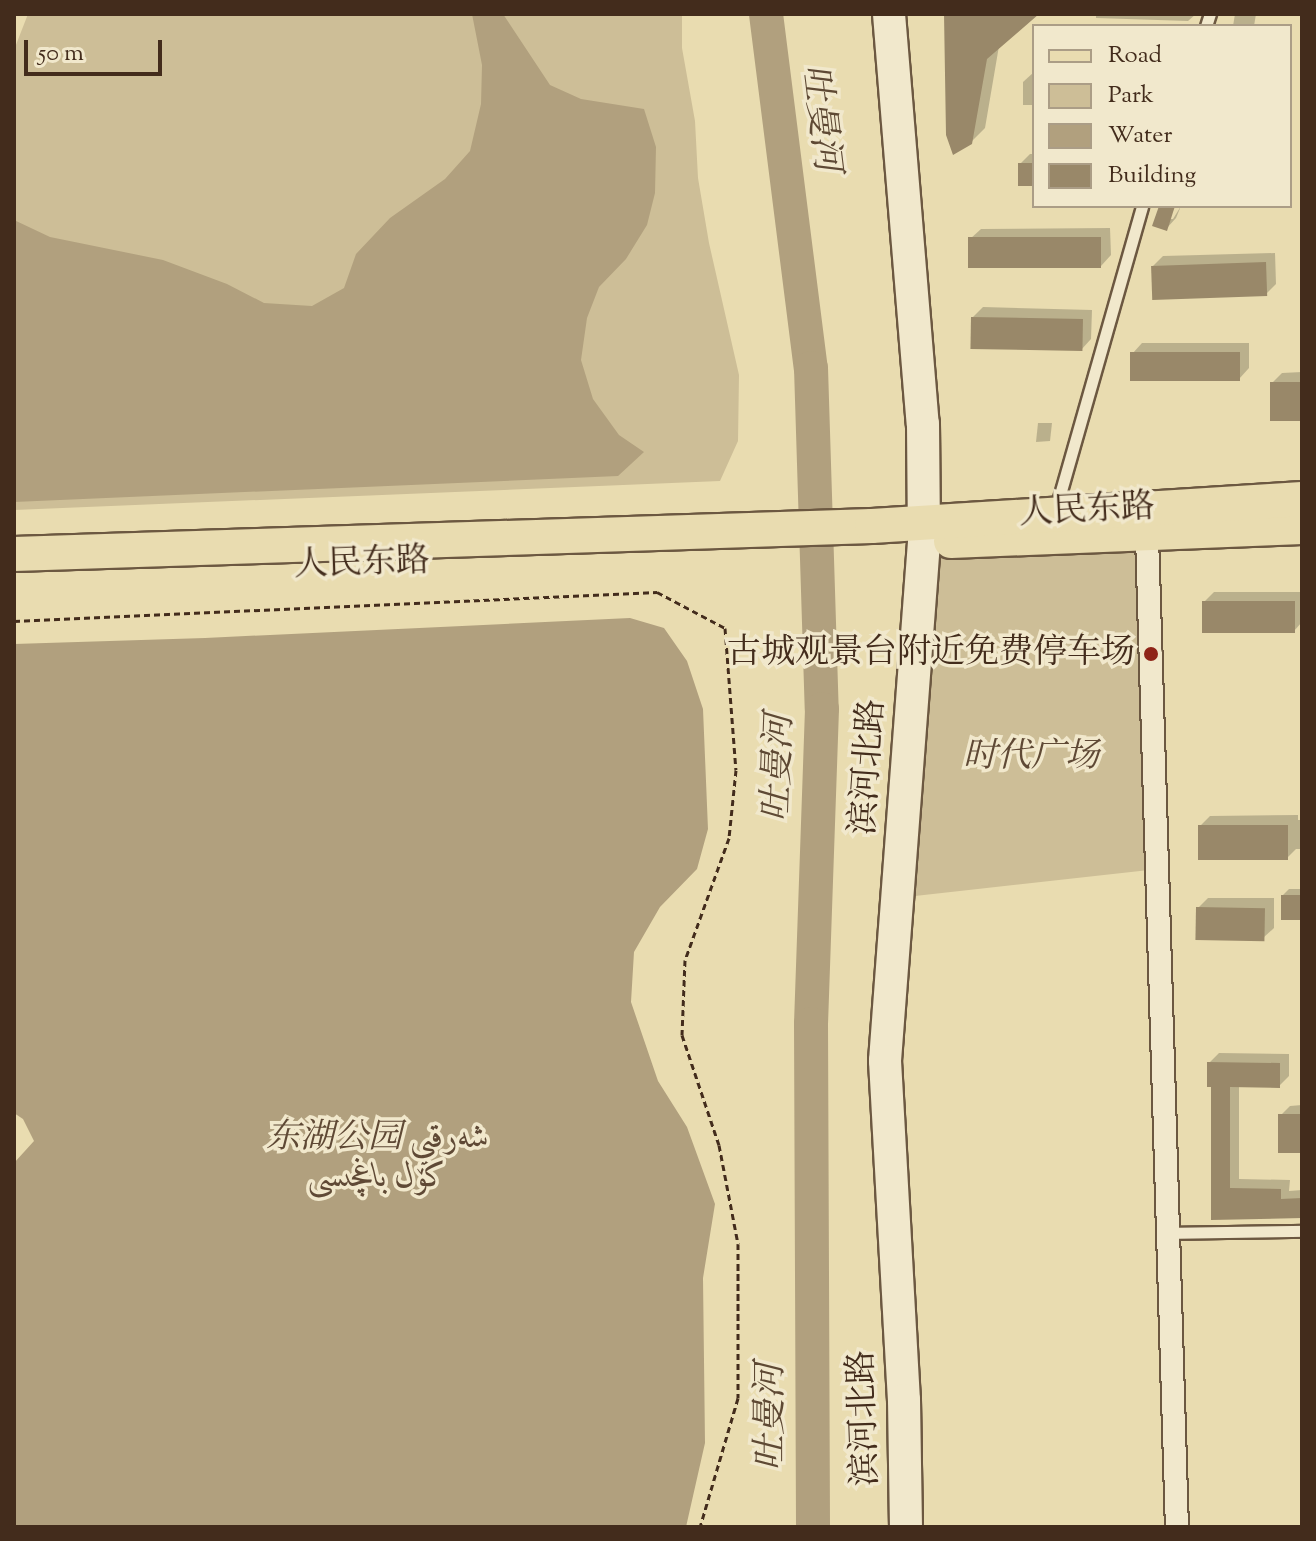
<!DOCTYPE html>
<html>
<head>
<meta charset="utf-8">
<style>
	body { margin:0 }
	#map { position:relative; width:1316px; height:1541px; overflow:hidden; background:#e9dcb0; font-family:"Sorts Mill Goudy",Amiri,"Noto Serif SC",serif }
	div>[style] { position:absolute }
	[style*='--x'] { left:calc(var(--x)*1px); top:calc(var(--y)*1px); width:calc(var(--w)*1px); rotate:calc(var(--a)*1deg) }
	.green>* { inset:0; background:#cdbe97 }
	.water>* { inset:0; background:#b1a07e }
	.shadow>* { inset:0; background:#0003 }
	.river>* { height:34px; margin:-17px; padding:0 17px; transform-origin:17px; border-radius:17px; background:#b1a07e }
	.building>* { inset:0; background:#998869; transform-origin:0 0 }
	.path>* { height:3px; margin-top:-1.5px; transform-origin:0; background:repeating-linear-gradient(90deg,#432c1c 0 6px,transparent 0 10px) }
	.roads { filter:drop-shadow(2px 0 #6c5841) drop-shadow(-2px 0 #6c5841) drop-shadow(0 2px #6c5841) drop-shadow(0 -2px #6c5841) }
	.lane>* { height:11px; margin:-5.5px; padding:0 5.5px; transform-origin:5.5px; border-radius:5.5px; background:#f1e8cc }
	.street>* { height:22px; margin:-11px; padding:0 11px; transform-origin:11px; border-radius:11px; background:#f1e8cc }
	.secondary>* { height:32px; margin:-16px; padding:0 16px; transform-origin:16px; border-radius:16px; background:#f1e8cc }
	.primary>* { height:34px; margin:-17px; padding:0 17px; transform-origin:17px; border-radius:17px; background:#e9dcb0 }
	.dots>* { width:22px; height:22px; translate:-50% -50%; box-sizing:border-box; border:4px solid #f1e8cc; border-radius:50% }
	span { translate:-50% -50%; white-space:nowrap; text-align:center; line-height:1.15; -webkit-text-stroke:7px #f1e8cc; paint-order:stroke }
	.street-label { font-size:34px; color:#432c1c }
	.poi-label { font-size:34px; color:#432c1c }
	.right { translate:-100% -50%; text-align:right }
	.park-label { font-size:34px; color:#5f4935; font-style:italic }
	.water-label { font-size:36px; color:#5e4934; font-style:italic }
	.frame { position:absolute; inset:0; border:16px solid #432c1c; pointer-events:none }
	.legend { position:absolute; left:1032px; top:24px; width:260px; height:184px; box-sizing:border-box; background:#f1e8cc; border:2px solid #ab9d86; margin:0; padding:10px 14px; list-style:none; font-size:24px; color:#432c1c }
	.legend li { display:flex; align-items:center; gap:16px; height:40px }
	.legend b { width:40px; border:2px solid #ab9d86 }
	.scale { position:absolute; left:24px; top:40px; width:138px; height:36px; box-sizing:border-box; border:4px solid #432c1c; border-top:0; padding-left:10px; font-size:24px; line-height:28px; white-space:nowrap; color:#432c1c; -webkit-text-stroke:6px #f1e8cc; paint-order:stroke }
</style>
</head>
<body>
<div id="map">
	<div class="green">
		<div style="clip-path:polygon(28px 14px,682px 14px,682px 48px,695px 121px,698px 178px,709px 243px,739px 375px,738px 441px,720px 481px,14px 510px,14px 50px)"></div>
		<div style="clip-path:polygon(1147px 536px,1158px 869px,897px 898px,924px 542px)"></div>
	</div>
	<div class="water">
		<div style="clip-path:polygon(472px 14px,503px 14px,550px 85px,581px 99px,644px 109px,656px 147px,655px 193px,647px 225px,626px 259px,599px 287px,587px 318px,581px 360px,593px 399px,619px 435px,644px 452px,618px 476px,14px 502px,14px 220px,50px 237px,163px 260px,227px 284px,264px 303px,312px 306px,344px 288px,356px 254px,390px 218px,445px 179px,470px 151px,481px 104px,482px 65px)"></div>
		<div style="clip-path:polygon(630px 618px,664px 628px,687px 661px,703px 709px,708px 829px,697px 869px,660px 907px,634px 952px,631px 1002px,658px 1081px,687px 1127px,715px 1204px,703px 1278px,705px 1443px,686px 1527px,14px 1527px,14px 1163px,34px 1141px,23px 1119px,14px 1113px,14px 644px,205px 638px)"></div>
	</div>
	<div class="shadow">
		<div style="clip-path:polygon(946px 14px,1036px 14px,999px 46px,985px 128px,971px 142px)"></div>
		<div style="clip-path:polygon(1096px 14px,1196px 14px,1188px 21px,1096px 18px)"></div>
		<div style="clip-path:polygon(1235px 14px,1256px 14px,1254px 26px,1233px 26px)"></div>
		<div style="clip-path:polygon(1034px 72px,1034px 105px,1023px 105px,1023px 82px)"></div>
		<div style="clip-path:polygon(1030px 154px,1034px 154px,1034px 184px,1020px 164px)"></div>
		<div style="clip-path:polygon(1162px 206px,1173px 206px,1169px 219px,1173px 219px,1181px 206px,1176px 218px,1166px 229px)"></div>
		<div style="clip-path:polygon(1110px 228px,1111px 255px,1101px 266px,970px 239px,981px 229px)"></div>
		<div style="clip-path:polygon(1275px 253px,1276px 284px,1266px 294px,1153px 266px,1163px 256px)"></div>
		<div style="clip-path:polygon(983px 307px,1092px 310px,1091px 339px,1081px 350px,973px 317px)"></div>
		<div style="clip-path:polygon(1142px 343px,1249px 343px,1249px 368px,1239px 379px,1132px 354px)"></div>
		<div style="clip-path:polygon(1302px 372px,1302px 418px,1272px 383px,1282px 373px)"></div>
		<div style="clip-path:polygon(1038px 423px,1052px 423px,1050px 441px,1036px 442px)"></div>
		<div style="clip-path:polygon(1214px 592px,1302px 592px,1302px 622px,1294px 631px,1204px 602px)"></div>
		<div style="clip-path:polygon(1298px 815px,1298px 820px,1302px 820px,1302px 849px,1296px 849px,1288px 857px,1200px 826px,1210px 816px)"></div>
		<div style="clip-path:polygon(1289px 889px,1302px 889px,1302px 919px,1283px 895px)"></div>
		<div style="clip-path:polygon(1208px 898px,1274px 898px,1274px 928px,1263px 938px,1198px 908px)"></div>
		<div style="clip-path:polygon(1219px 1053px,1289px 1054px,1289px 1076px,1279px 1086px,1239px 1085px,1239px 1179px,1290px 1180px,1289px 1191px,1302px 1190px,1302px 1216px,1213px 1218px,1213px 1085px,1209px 1063px)"></div>
		<div style="clip-path:polygon(1302px 1105px,1302px 1151px,1280px 1116px,1290px 1106px)"></div>
	</div>
	<div class="river">
		<div style="--x:766;--y:14;--w:357;--a:82.8"></div>
		<div style="--x:811;--y:368;--w:341;--a:88.2"></div>
		<div style="--x:822;--y:709;--w:315;--a:92"></div>
		<div style="--x:811;--y:1024;--w:503;--a:89.77"></div>
	</div>
	<div class="building">
		<div style="clip-path:polygon(944px 14px,1039px 14px,987px 59px,972px 144px,953px 155px,946px 135px)"></div>
		<div style="left:1018px;top:163px;width:16px;height:23px"></div>
		<div style="clip-path:polygon(1159px 206px,1175px 206px,1167px 231px,1152px 226px)"></div>
		<div style="left:1101px;top:237px;width:31px;height:133px;rotate:90deg"></div>
		<div style="left:1266px;top:262px;width:34px;height:115px;rotate:88deg"></div>
		<div style="left:971px;top:317px;width:112px;height:32px;rotate:1deg"></div>
		<div style="left:1240px;top:352px;width:29px;height:110px;rotate:90deg"></div>
		<div style="left:1270px;top:382px;width:32px;height:39px"></div>
		<div style="left:1202px;top:601px;width:93px;height:32px"></div>
		<div style="left:1198px;top:825px;width:90px;height:35px"></div>
		<div style="left:1281px;top:895px;width:21px;height:25px"></div>
		<div style="left:1196px;top:907px;width:69px;height:33px;rotate:1deg"></div>
		<div style="clip-path:polygon(1207px 1062px,1280px 1063px,1280px 1088px,1230px 1087px,1230px 1188px,1281px 1189px,1281px 1199px,1302px 1198px,1302px 1218px,1211px 1220px,1211px 1087px,1207px 1087px)"></div>
		<div style="left:1302px;top:1114px;width:39px;height:24px;rotate:90deg"></div>
	</div>
	<div class="path">
		<div style="--x:14;--y:621;--w:644;--a:-2.58"></div>
		<div style="--x:657;--y:592;--w:77;--a:27.9"></div>
		<div style="--x:725;--y:628;--w:142;--a:85.6"></div>
		<div style="--x:736;--y:770;--w:68;--a:95.9"></div>
		<div style="--x:729;--y:838;--w:130;--a:109.8"></div>
		<div style="--x:685;--y:960;--w:75;--a:92.3"></div>
		<div style="--x:682;--y:1035;--w:116;--a:71.4"></div>
		<div style="--x:719;--y:1145;--w:101;--a:79.1"></div>
		<div style="--x:738;--y:1244;--w:154;--a:90"></div>
		<div style="--x:738;--y:1398;--w:134;--a:106.4"></div>
	</div>
	<div class="roads">
		<div class="lane">
			<div style="--x:1206;--y:26;--w:13;--a:-72"></div>
			<div style="--x:1055;--y:512;--w:318;--a:-74.1"></div>
			<div style="--x:1168;--y:1233;--w:134;--a:-0.9"></div>
		</div>
		<div class="street">
			<div style="--x:1147;--y:536;--w:991;--a:88.27"></div>
		</div>
		<div class="secondary">
			<div style="--x:889;--y:14;--w:411;--a:85.3"></div>
			<div style="--x:923;--y:424;--w:118;--a:89.5"></div>
			<div style="--x:924;--y:542;--w:520;--a:94.3"></div>
			<div style="--x:885;--y:1061;--w:340;--a:86.8"></div>
			<div style="--x:904;--y:1400;--w:127;--a:89.1"></div>
		</div>
		<div class="primary">
			<div style="--x:951;--y:541;--w:351;--a:-2.3"></div>
			<div style="--x:14;--y:554;--w:858;--a:-1.87"></div>
			<div style="--x:872;--y:526;--w:431;--a:-3.6"></div>
		</div>
	</div>
	<div class="dots">
		<div style="left:1151px;top:654px;background:#8f2418"></div>
	</div>
	<div class="street-label">
		<span style="left:1087px;top:511px;rotate:-3deg">人民东路</span>
		<span style="left:362px;top:564px;rotate:-2deg">人民东路</span>
		<span style="left:869px;top:767px;rotate:-86deg">滨河北路</span>
		<span style="left:865px;top:1418px;rotate:-92deg">滨河北路</span>
	</div>
	<div class="poi-label">
		<span class="right" style="left:1135px;top:654px">古城观景台附近免费停车场</span>
	</div>
	<div class="park-label">
		<span style="left:1031px;top:758px">时代广场</span>
		<span style="left:378px;top:1158px">东湖公园 شەرقىي<br>كۆل باغچىسى</span>
	</div>
	<div class="water-label">
		<span style="left:819px;top:118px;rotate:83deg">吐曼河</span>
		<span style="left:780px;top:768px;rotate:-88deg">吐曼河</span>
		<span style="left:773px;top:1417px;rotate:-90deg">吐曼河</span>
	</div>
	<div class="frame"></div>
	<ul class="legend">
	<li><b style="height:10px;background:#e9dcb0"></b>Road</li>
	<li><b style="height:22px;background:#cdbe97"></b>Park</li>
	<li><b style="height:22px;background:#b1a07e"></b>Water</li>
	<li><b style="height:22px;background:#998869"></b>Building</li>
	</ul>
	<div class="scale">50 m</div>
</div>
</body>
</html>
